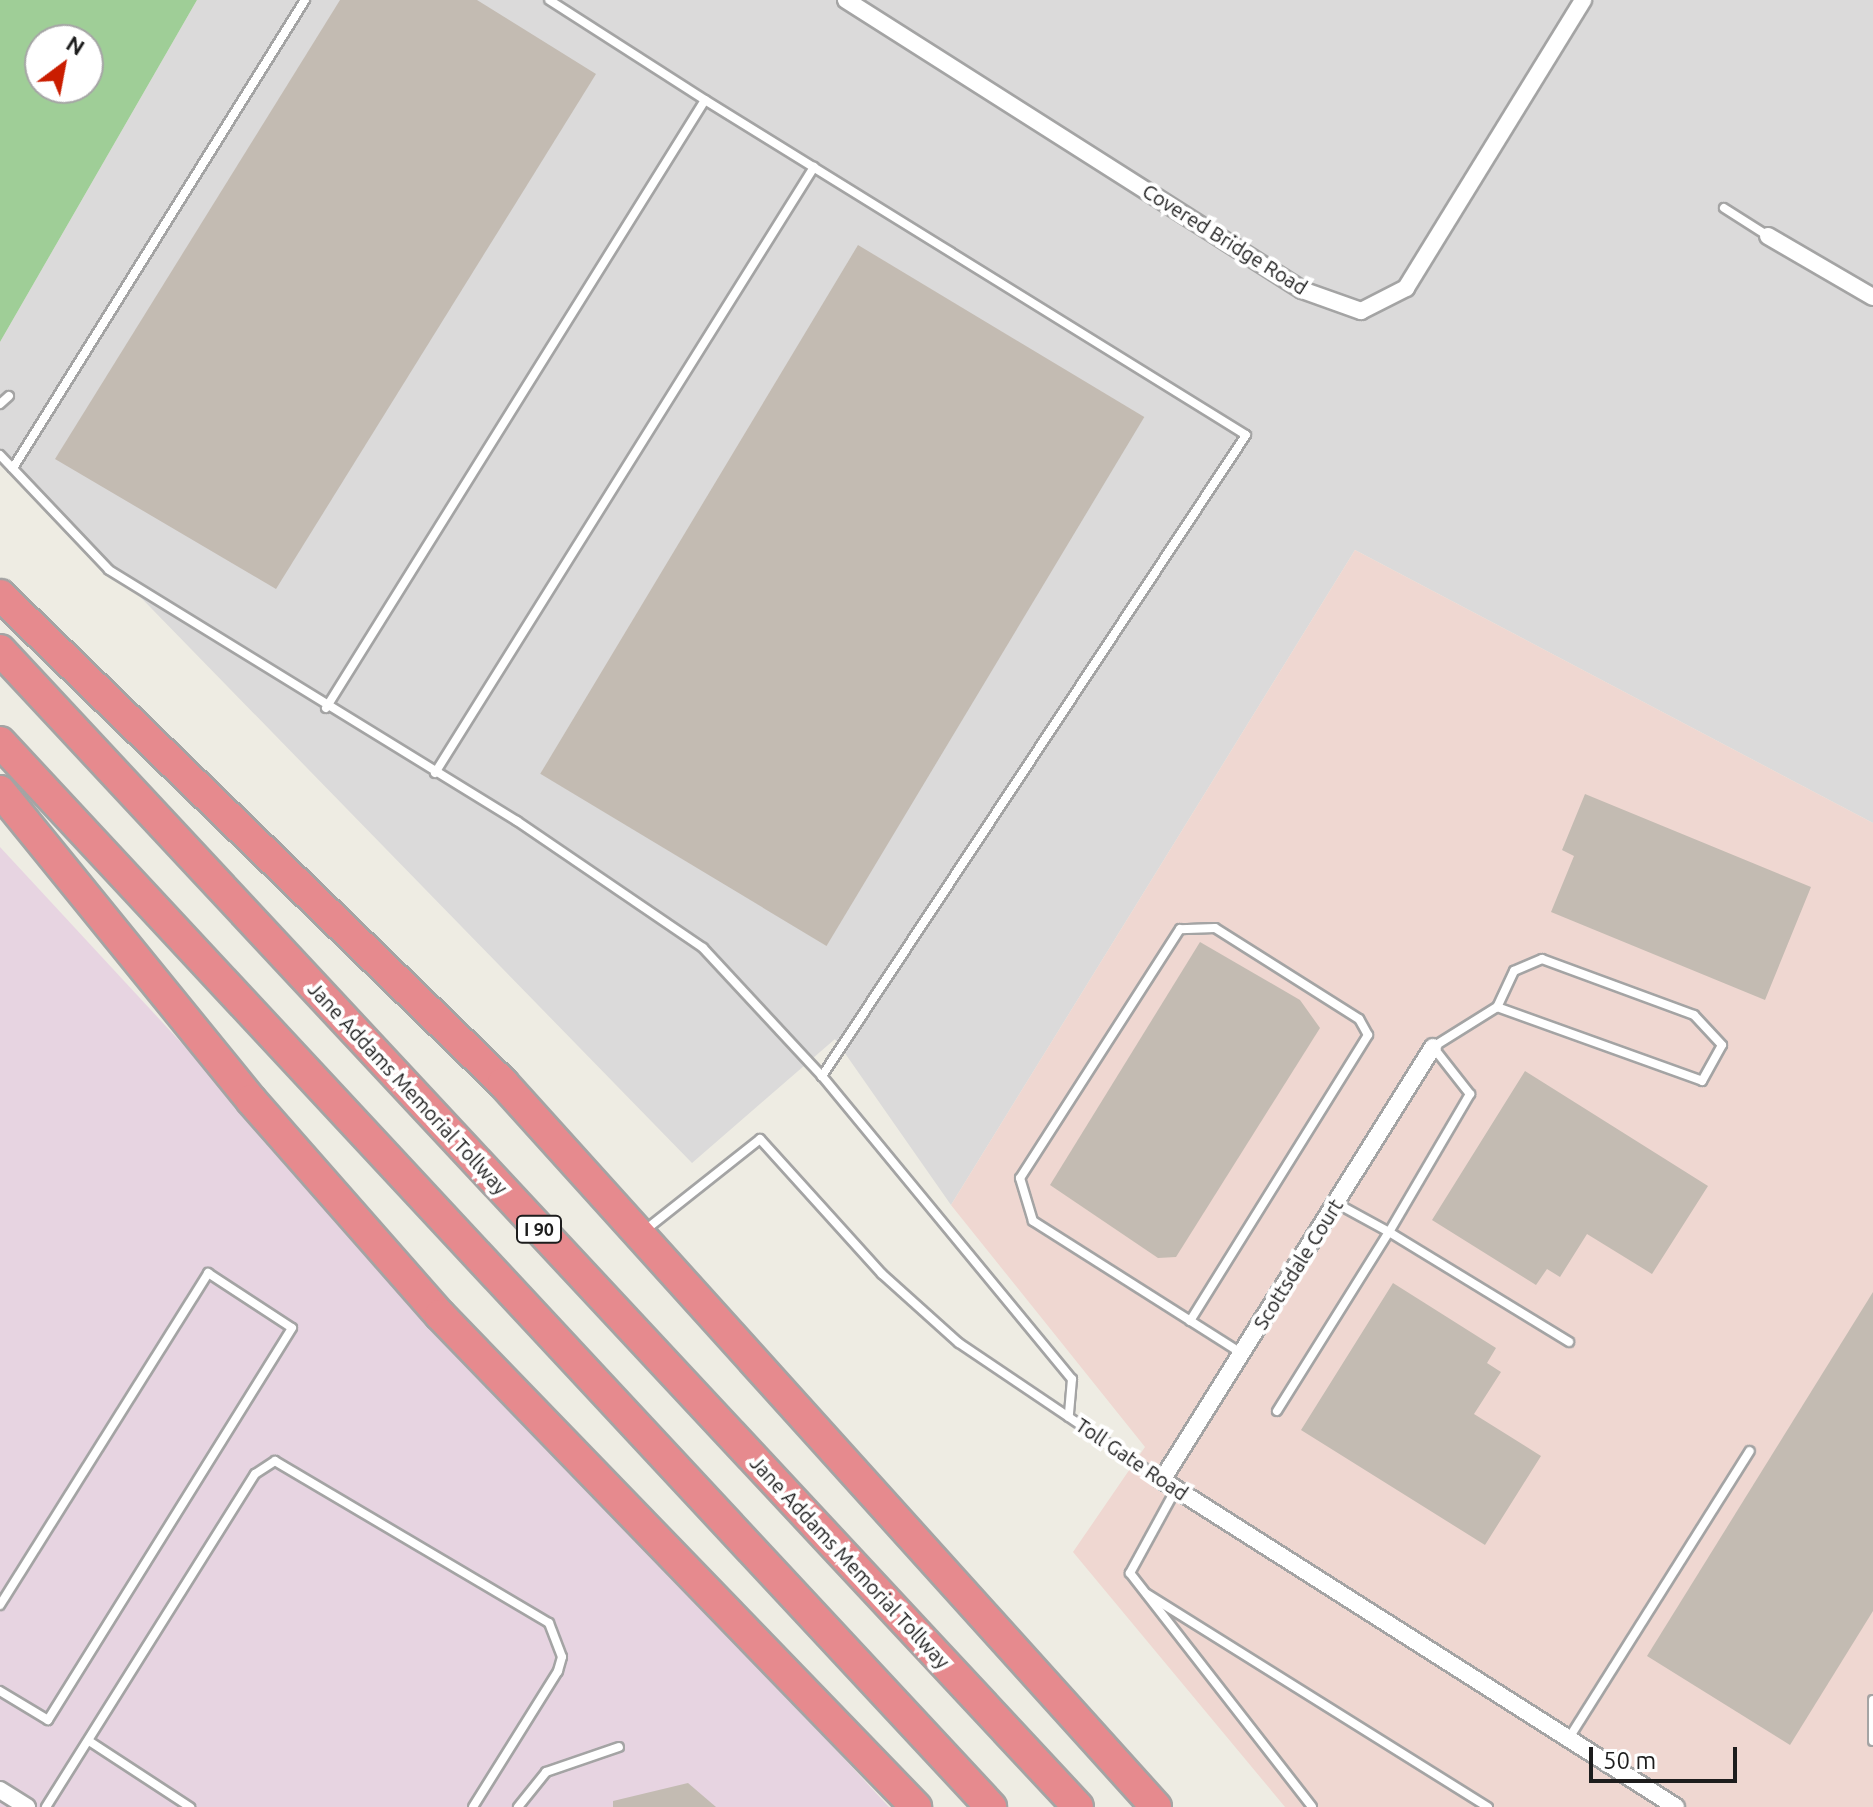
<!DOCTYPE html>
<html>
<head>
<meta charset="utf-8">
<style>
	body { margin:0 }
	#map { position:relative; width:1873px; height:1807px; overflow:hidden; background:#eeece3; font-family:Ubuntu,sans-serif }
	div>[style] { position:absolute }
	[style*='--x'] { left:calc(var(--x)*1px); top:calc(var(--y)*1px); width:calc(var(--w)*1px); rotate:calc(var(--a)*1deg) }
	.residential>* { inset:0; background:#dbdada }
	.commercial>* { inset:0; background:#efd7d1 }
	.industrial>* { inset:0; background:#e7d4e1 }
	.forest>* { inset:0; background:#9fce97 }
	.building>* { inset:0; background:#c3bbb2; transform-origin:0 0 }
	.roads { filter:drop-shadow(2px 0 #a4a4a4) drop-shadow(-2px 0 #a4a4a4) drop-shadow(0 2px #a4a4a4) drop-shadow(0 -2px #a4a4a4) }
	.service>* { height:8px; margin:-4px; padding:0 4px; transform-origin:4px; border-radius:4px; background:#fff }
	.minor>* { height:16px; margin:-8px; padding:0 8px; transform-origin:8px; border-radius:8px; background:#fff }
	.motorway>* { height:30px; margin:-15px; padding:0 15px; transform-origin:15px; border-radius:15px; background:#e68a8e }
	span { translate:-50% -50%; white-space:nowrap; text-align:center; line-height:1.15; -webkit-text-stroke:8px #fff; paint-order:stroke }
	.shield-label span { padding:2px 6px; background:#fff; border:2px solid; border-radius:6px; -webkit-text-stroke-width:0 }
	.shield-label { font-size:18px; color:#1d1d1d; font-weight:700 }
	.street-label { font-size:20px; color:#1d1d1d }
	.north { position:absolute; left:24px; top:24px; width:80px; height:80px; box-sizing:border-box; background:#fff; border:2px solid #a5a5a5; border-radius:50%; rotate:32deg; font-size:22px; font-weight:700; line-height:32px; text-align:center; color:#1d1d1d }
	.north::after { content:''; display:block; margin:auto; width:28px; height:36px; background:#ca1d00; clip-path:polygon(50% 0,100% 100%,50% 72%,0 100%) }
	.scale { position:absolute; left:1589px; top:1747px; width:148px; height:36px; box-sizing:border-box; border:4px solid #1d1d1d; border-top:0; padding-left:10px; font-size:24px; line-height:28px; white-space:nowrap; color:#1d1d1d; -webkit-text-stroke:6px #fff; paint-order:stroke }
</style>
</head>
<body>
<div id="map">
	<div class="residential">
		<div style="clip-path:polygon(197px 0,1873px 0,1873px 823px,1355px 550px,951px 1205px,835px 1039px,692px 1163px,0 453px,0 342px)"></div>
	</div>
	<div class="commercial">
		<div style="clip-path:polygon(1355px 550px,1873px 823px,1873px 1807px,1285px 1807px,1073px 1552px,1145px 1447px,951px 1205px)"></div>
	</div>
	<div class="industrial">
		<div style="clip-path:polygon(0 847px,889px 1807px,0 1807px)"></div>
	</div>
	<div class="forest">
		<div style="clip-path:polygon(evenodd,0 0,197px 0,0 342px,0 0,40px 40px,88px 40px,88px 88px,40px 88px,40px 40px)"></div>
	</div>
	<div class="building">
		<div style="clip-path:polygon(340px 0,477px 0,596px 74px,276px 589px,55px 459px)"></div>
		<div style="left:858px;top:245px;width:334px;height:617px;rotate:31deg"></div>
		<div style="clip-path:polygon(1585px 794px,1811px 887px,1765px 1000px,1551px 912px,1574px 856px,1562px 850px)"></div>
		<div style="clip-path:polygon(1200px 942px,1300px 1000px,1320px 1028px,1176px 1257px,1158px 1258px,1050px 1185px)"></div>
		<div style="clip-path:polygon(1525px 1071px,1708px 1186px,1652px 1274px,1587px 1234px,1560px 1277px,1547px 1269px,1536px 1285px,1432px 1220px)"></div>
		<div style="clip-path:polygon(1393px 1283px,1496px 1348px,1487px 1363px,1501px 1372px,1474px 1414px,1541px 1456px,1485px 1545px,1301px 1430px)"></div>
		<div style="clip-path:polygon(1873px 1292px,1873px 1611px,1790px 1745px,1647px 1656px)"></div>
		<div style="clip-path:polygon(688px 1783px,716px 1807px,613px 1807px,613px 1801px)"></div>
	</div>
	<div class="roads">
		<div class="service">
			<div style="--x:705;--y:100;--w:636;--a:31.77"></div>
			<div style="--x:1246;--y:435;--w:769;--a:123.48"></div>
			<div style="--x:1724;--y:208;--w:52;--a:32.5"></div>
			<div style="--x:0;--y:404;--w:12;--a:-42"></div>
			<div style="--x:0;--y:455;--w:158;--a:46.5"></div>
			<div style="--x:109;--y:570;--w:479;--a:31.6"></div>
			<div style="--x:517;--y:821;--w:225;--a:34.3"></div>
			<div style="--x:703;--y:948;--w:175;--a:47.1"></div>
			<div style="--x:822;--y:1076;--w:393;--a:50.5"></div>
			<div style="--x:1072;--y:1379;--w:38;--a:95"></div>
			<div style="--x:13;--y:468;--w:552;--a:-58.04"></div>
			<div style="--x:326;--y:708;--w:716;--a:-58.06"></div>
			<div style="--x:705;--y:100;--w:185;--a:-147.3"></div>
			<div style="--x:435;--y:773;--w:715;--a:-57.98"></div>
			<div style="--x:1497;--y:1007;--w:218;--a:19.8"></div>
			<div style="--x:1702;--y:1081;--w:41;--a:-60.9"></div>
			<div style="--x:1722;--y:1045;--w:41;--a:-133"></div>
			<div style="--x:1694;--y:1015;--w:162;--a:-159.8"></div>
			<div style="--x:1542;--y:959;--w:30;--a:157"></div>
			<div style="--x:1514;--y:971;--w:40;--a:115"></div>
			<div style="--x:1497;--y:1007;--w:75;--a:148"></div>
			<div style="--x:1433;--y:1047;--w:60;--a:51.8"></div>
			<div style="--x:1470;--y:1094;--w:160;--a:120.4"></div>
			<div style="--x:1389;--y:1232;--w:211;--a:31.4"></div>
			<div style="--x:644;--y:1231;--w:148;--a:-38.4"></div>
			<div style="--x:760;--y:1139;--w:182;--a:47.9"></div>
			<div style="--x:882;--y:1274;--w:103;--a:41.9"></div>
			<div style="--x:959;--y:1343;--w:245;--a:34"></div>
			<div style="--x:1190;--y:1321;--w:337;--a:-58.1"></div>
			<div style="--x:1368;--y:1035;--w:18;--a:-119"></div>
			<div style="--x:1359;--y:1019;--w:170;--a:-147.7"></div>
			<div style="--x:1215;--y:928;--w:35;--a:178"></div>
			<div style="--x:1180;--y:929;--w:296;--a:122.7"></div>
			<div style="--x:1020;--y:1178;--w:45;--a:73.2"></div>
			<div style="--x:1033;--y:1221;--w:246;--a:32.4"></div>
			<div style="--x:1277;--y:1411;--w:211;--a:-58"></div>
			<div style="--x:1389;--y:1232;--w:60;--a:-151.3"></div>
			<div style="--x:1176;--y:1489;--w:96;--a:118.7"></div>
			<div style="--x:1130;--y:1573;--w:296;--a:52.1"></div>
			<div style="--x:1147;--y:1594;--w:402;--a:32"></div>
			<div style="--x:0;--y:1605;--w:392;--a:-57.9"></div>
			<div style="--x:208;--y:1273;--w:100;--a:33.2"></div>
			<div style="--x:292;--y:1328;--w:462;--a:121.9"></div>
			<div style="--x:48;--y:1720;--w:56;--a:-148.9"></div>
			<div style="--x:1873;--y:1700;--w:41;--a:90"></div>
			<div style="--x:1569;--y:1738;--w:339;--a:-57.8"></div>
			<div style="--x:89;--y:1741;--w:121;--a:33.2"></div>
			<div style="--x:46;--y:1807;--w:393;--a:-57.9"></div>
			<div style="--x:255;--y:1474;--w:24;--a:-33"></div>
			<div style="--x:275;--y:1461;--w:318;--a:30.6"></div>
			<div style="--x:549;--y:1623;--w:36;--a:69"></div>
			<div style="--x:562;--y:1657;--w:15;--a:106"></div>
			<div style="--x:558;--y:1671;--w:160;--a:122"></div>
			<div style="--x:518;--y:1807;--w:45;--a:-51.3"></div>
			<div style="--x:546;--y:1772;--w:77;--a:-18.9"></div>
		</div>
		<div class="minor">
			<div style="--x:846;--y:0;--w:540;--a:32.45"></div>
			<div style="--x:1302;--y:290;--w:63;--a:19.6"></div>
			<div style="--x:1361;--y:311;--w:51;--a:-27.1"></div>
			<div style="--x:1406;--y:288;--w:338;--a:-58.4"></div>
			<div style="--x:1768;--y:236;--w:121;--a:30.2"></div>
			<div style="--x:1433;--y:1047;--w:511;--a:122.04"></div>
			<div style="--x:1162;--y:1480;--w:609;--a:32.46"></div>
			<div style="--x:0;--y:1790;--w:32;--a:32"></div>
		</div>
		<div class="motorway">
			<div style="--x:0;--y:595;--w:701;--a:44.13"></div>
			<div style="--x:503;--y:1083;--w:975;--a:47.95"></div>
			<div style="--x:0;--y:650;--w:1581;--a:47.02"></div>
			<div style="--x:0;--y:742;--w:1455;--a:47.06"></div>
			<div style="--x:0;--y:791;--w:398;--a:50.9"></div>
			<div style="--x:251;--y:1100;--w:286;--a:48.7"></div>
			<div style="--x:440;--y:1315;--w:685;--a:45.95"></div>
		</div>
	</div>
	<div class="shield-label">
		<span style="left:539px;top:1229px">I 90</span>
	</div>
	<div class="street-label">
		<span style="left:1225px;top:239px;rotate:32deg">Covered Bridge Road</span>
		<span style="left:408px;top:1088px;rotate:47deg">Jane Addams Memorial Tollway</span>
		<span style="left:1298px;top:1264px;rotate:-58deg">Scottsdale Court</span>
		<span style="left:1132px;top:1459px;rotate:34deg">Toll Gate Road</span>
		<span style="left:850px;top:1562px;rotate:47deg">Jane Addams Memorial Tollway</span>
	</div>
	<div class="north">N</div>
	<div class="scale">50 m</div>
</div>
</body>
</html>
